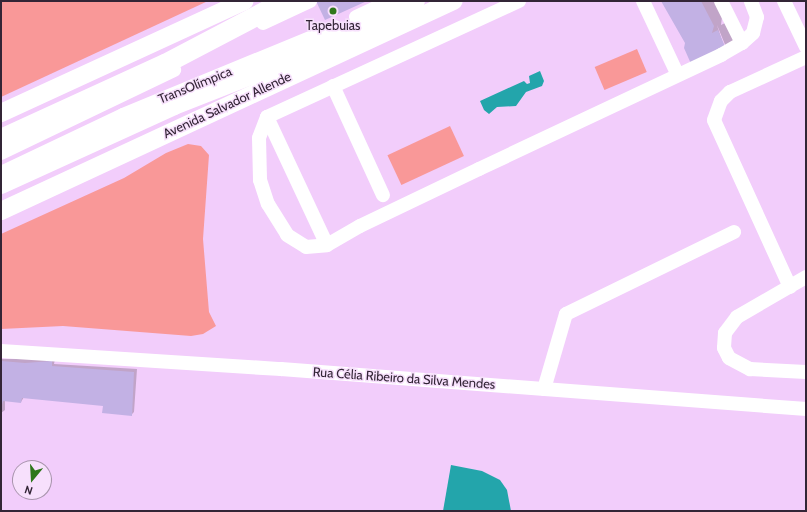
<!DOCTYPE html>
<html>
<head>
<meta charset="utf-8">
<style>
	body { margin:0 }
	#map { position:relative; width:807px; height:512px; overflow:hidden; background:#f2cdfb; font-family:Cabin,sans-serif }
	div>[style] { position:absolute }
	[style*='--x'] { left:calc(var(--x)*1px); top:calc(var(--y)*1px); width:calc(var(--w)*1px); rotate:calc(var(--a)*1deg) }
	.green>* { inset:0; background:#f99898; transform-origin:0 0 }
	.water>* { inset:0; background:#23a5ab }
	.shadow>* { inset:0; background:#0003 }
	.building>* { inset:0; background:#c2b1e4 }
	.minor>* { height:14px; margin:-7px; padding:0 7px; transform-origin:7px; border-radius:7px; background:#fff }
	.major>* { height:18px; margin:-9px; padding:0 9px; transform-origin:9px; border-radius:9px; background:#fff }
	.highway>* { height:20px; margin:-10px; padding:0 10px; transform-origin:10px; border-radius:10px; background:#fff }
	.dots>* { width:11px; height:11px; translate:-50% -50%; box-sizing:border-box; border:2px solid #f7e0fc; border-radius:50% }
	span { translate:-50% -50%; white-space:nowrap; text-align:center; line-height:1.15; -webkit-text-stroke:3px #f7e0fc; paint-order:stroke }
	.poi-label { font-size:13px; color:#332536 }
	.street-label { font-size:13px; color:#332536 }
	.frame { position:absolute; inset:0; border:2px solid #332536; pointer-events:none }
	.north { position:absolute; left:12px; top:460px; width:40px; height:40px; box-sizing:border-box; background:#f7e0fc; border:1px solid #a995ad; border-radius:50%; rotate:198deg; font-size:11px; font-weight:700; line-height:16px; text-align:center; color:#332536 }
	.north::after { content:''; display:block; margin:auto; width:14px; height:18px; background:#2e771b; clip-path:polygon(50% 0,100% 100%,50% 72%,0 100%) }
</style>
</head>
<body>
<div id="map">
	<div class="green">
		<div style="clip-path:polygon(1px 1px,208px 1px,1px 97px)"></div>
		<div style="left:637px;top:49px;width:25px;height:46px;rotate:67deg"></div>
		<div style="left:450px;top:126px;width:33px;height:69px;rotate:65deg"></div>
		<div style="clip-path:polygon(188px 144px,201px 146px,209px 155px,203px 239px,209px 312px,216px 326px,203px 334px,191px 336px,63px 326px,1px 329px,1px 234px,124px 178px,166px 153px)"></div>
	</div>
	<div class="water">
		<div style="clip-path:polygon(540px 71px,544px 81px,542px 86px,526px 92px,516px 106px,497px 107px,489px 114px,484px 110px,480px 101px,524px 81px,527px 84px,530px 83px,529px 76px)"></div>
		<div style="clip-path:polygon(451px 465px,482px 471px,500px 480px,507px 490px,511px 511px,443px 511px)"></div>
	</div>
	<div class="shadow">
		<div style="clip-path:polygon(evenodd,663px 1px,714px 1px,722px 17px,721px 25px,727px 22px,735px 41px,726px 50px,663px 1px,717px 25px,726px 47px,724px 47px,717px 25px)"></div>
		<div style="clip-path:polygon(1px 359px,55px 359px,54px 364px,137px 369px,134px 412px,131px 415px,104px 405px,24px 397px,21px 402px,5px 400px,5px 410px,1px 413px)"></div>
	</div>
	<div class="building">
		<div style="clip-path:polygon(316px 1px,367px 1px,325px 20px)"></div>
		<div style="clip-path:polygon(661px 1px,701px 1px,714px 26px,712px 33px,718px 30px,727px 51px,692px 66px,684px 48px,685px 43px)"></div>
		<div style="clip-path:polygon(1px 361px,25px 363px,52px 361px,52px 366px,134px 372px,132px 416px,102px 413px,103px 406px,22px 398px,21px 403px,3px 401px,1px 408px)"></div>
	</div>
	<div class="minor">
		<div style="--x:519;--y:1;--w:277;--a:155.3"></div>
		<div style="--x:267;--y:117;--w:22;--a:111"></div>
		<div style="--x:259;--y:138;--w:42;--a:88.6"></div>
		<div style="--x:260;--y:180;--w:25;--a:72"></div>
		<div style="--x:268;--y:204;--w:36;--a:58"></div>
		<div style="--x:287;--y:235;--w:22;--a:32"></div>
		<div style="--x:306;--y:247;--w:21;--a:-5"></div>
		<div style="--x:327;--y:245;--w:38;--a:-30"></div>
		<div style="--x:360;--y:226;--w:132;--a:-25.6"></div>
		<div style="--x:479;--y:169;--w:268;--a:-25.2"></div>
		<div style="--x:721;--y:55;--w:24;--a:-30"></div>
		<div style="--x:742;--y:43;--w:15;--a:-42"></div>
		<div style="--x:753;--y:33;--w:16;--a:-76"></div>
		<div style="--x:757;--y:17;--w:17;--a:-111"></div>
		<div style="--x:643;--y:1;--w:75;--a:64.8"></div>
		<div style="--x:721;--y:1;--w:47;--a:63.4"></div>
		<div style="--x:784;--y:1;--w:51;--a:64.4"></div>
		<div style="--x:356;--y:17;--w:38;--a:-25"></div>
		<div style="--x:263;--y:23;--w:52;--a:-25.1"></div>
		<div style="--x:333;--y:86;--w:120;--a:65.4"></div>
		<div style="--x:267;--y:117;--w:141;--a:64.9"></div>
		<div style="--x:1;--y:153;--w:192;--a:-25.6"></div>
		<div style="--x:1;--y:173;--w:135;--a:-25.4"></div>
		<div style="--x:123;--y:115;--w:230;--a:-22.4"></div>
		<div style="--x:806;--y:277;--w:80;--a:149.9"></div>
		<div style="--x:737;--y:317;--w:20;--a:127"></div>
		<div style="--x:725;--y:333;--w:15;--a:94"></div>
		<div style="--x:724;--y:348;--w:11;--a:63"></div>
		<div style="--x:729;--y:358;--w:24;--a:28"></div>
		<div style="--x:750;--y:369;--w:56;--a:3.1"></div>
		<div style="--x:790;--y:287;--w:183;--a:-114.5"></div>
		<div style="--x:714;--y:120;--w:20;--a:-70"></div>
		<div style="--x:721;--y:101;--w:13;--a:-45"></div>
		<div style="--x:730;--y:92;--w:84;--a:-24.7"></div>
		<div style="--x:1;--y:351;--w:281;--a:3.7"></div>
		<div style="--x:281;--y:369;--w:527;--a:4.36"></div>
		<div style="--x:544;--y:389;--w:78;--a:-73.7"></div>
		<div style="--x:566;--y:314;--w:187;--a:-26"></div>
	</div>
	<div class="major">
		<div style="--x:1;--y:113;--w:268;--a:-24.7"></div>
		<div style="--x:1;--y:211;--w:499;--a:-24.9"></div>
	</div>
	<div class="highway">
		<div style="--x:1;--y:139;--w:180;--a:-24.6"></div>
		<div style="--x:165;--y:64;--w:136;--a:-27.7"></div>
		<div style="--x:1;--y:184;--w:190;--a:-24.5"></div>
		<div style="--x:174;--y:105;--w:106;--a:-21.5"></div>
		<div style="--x:273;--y:66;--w:156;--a:-24.6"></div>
	</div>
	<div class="dots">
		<div style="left:333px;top:11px;background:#2e771b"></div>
	</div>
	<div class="poi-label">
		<span style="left:333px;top:25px">Tapebuias</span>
	</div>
	<div class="street-label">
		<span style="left:195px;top:85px;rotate:-22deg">TransOlímpica</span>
		<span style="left:227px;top:105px;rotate:-25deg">Avenida Salvador Allende</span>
		<span style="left:404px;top:378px;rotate:4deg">Rua Célia Ribeiro da Silva Mendes</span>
	</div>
	<div class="frame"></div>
	<div class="north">N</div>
</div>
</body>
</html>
